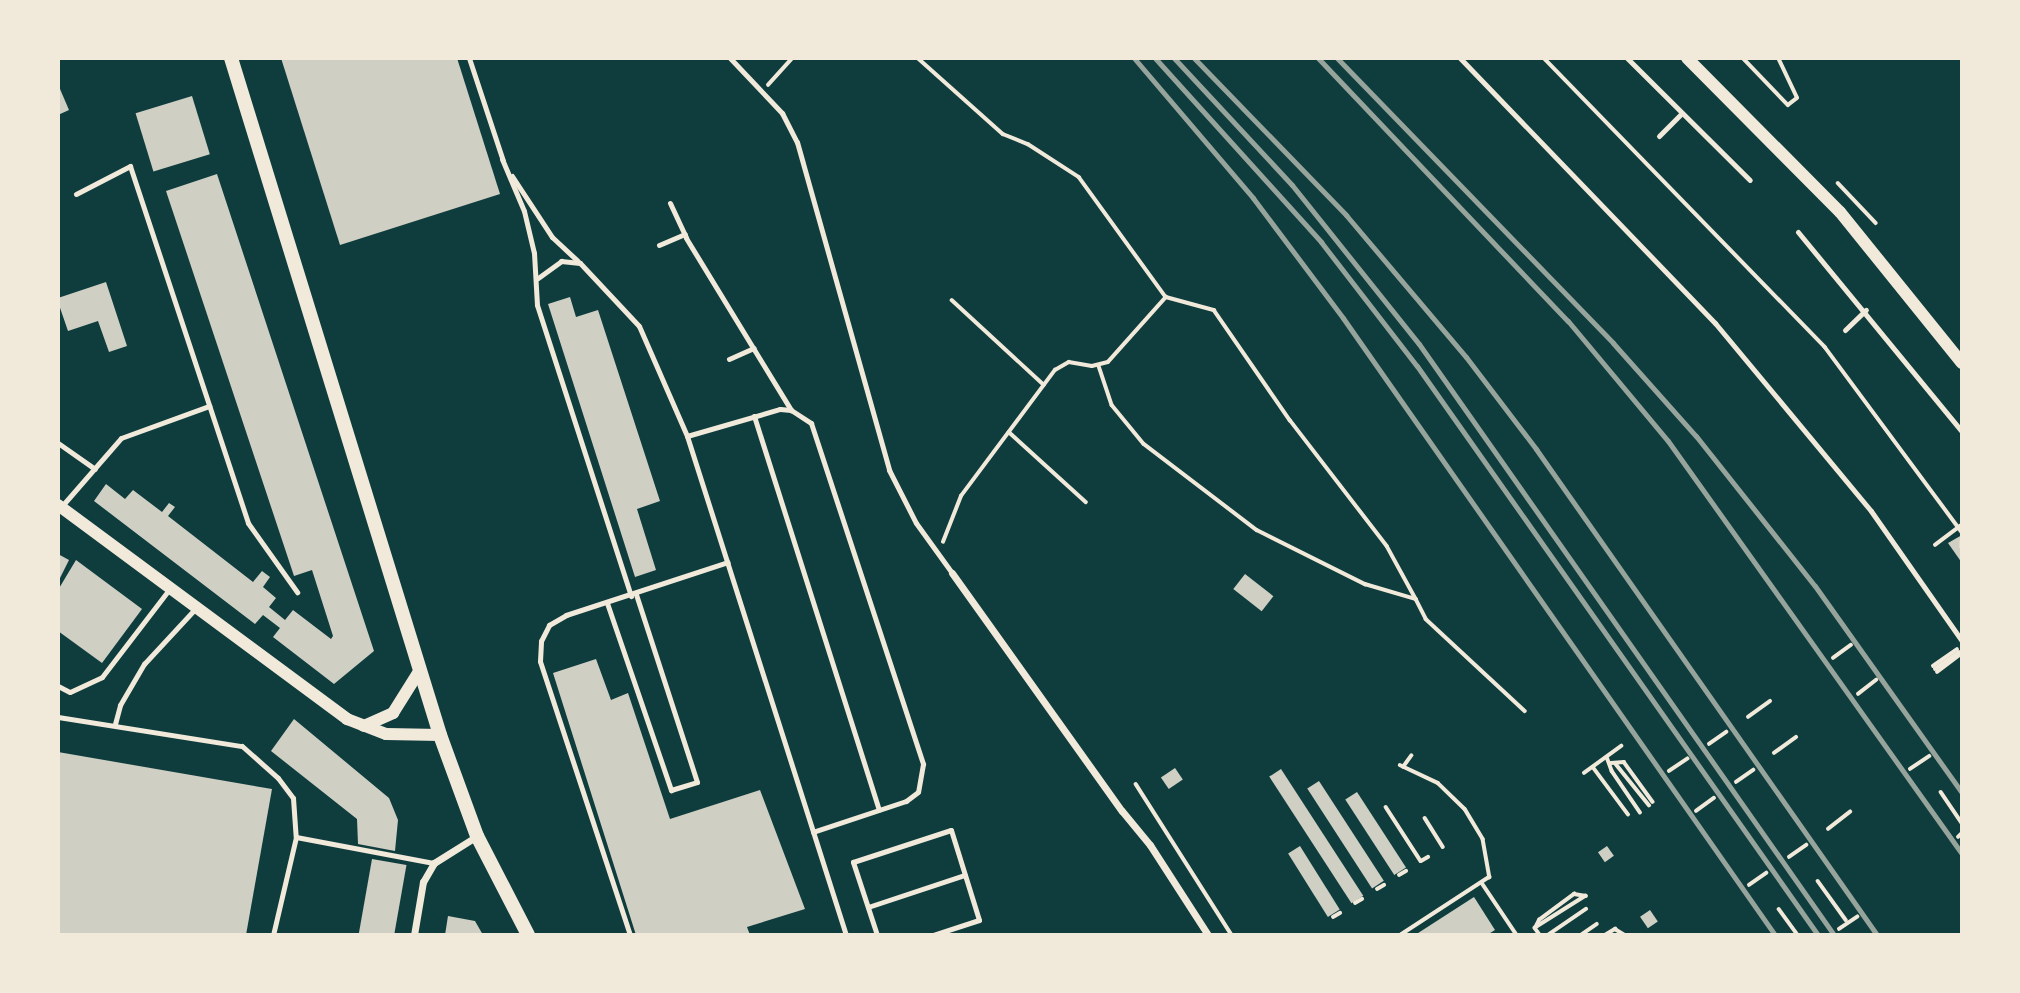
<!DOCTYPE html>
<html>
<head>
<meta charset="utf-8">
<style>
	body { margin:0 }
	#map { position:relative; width:2020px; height:993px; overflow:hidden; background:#0f3d3e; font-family:"Source Sans 3",sans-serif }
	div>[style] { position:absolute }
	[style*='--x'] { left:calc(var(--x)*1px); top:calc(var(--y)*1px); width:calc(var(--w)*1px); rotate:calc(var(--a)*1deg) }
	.building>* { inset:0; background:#cfcfc3; transform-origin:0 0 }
	.path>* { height:3.5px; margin:-1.75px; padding:0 1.75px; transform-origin:1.75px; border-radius:1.75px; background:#f1e9da }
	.service>* { height:5px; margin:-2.5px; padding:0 2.5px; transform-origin:2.5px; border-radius:2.5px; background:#f1e9da }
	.minor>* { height:7px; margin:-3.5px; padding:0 3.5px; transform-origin:3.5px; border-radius:3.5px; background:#f1e9da }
	.tertiary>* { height:12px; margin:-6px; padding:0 6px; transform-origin:6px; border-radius:6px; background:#f1e9da }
	.secondary>* { height:14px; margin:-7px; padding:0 7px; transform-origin:7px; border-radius:7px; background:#f1e9da }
	.rail>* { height:5px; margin:-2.5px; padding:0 2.5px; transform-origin:2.5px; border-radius:2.5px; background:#97a49c }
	span { translate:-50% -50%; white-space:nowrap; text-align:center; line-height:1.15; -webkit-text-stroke:7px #f1e9da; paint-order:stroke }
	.frame { position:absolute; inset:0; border:60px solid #f1e9da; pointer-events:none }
</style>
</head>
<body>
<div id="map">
	<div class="building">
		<div style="clip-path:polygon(281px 58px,457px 58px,500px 194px,340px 245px)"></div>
		<div style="clip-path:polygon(60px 89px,69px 110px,58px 115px,58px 90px)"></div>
		<div style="left:192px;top:96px;width:61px;height:59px;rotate:73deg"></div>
		<div style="clip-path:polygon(217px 174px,374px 651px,334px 684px,273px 637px,280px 628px,263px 615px,255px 624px,94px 501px,106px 484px,125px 499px,133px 490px,162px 512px,169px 503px,175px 507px,168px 516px,253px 582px,262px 571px,270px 577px,263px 587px,276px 598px,269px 607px,285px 620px,293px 610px,331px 639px,333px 636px,312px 570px,294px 576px,166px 191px)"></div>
		<div style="clip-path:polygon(106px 282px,127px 346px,109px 352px,98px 321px,68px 331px,58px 302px,58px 298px)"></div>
		<div style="clip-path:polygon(570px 297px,576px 317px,598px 310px,660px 501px,637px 509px,656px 570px,635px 577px,548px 304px)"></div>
		<div style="clip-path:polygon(1962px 535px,1962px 563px,1948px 543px)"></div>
		<div style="clip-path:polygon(58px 554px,69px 560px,58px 582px)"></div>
		<div style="clip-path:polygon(76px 560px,142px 609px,102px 663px,58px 631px,58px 590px)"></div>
		<div style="left:1245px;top:574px;width:36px;height:19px;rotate:38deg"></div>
		<div style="clip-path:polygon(596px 659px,611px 700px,628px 693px,670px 819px,760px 790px,805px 909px,747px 927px,750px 935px,636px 935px,553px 673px)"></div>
		<div style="clip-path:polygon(294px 719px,389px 798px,398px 820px,395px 851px,358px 844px,357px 819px,271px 751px)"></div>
		<div style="clip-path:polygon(58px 752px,272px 789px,246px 935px,58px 935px)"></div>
		<div style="left:1175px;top:768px;width:14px;height:17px;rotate:56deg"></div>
		<div style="left:1281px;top:769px;width:151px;height:14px;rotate:57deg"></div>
		<div style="left:1319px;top:781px;width:119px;height:14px;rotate:57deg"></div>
		<div style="left:1357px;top:792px;width:90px;height:14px;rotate:57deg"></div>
		<div style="left:1300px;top:846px;width:75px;height:14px;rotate:58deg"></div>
		<div style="left:1607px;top:846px;width:12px;height:11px;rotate:55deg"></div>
		<div style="left:372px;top:859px;width:35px;height:77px;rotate:10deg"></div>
		<div style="clip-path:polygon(1474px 897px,1495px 930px,1487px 935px,1415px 935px)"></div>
		<div style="left:1650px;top:910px;width:14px;height:12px;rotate:56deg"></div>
		<div style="clip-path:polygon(448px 916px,475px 921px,483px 935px,445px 935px)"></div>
	</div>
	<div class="path">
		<div style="--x:918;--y:58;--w:114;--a:41.8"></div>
		<div style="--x:1003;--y:134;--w:27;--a:22"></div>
		<div style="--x:1028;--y:144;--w:61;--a:32.9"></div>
		<div style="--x:1079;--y:177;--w:148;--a:54.1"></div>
		<div style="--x:1166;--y:297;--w:50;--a:15.2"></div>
		<div style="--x:1214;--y:310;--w:134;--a:55.4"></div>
		<div style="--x:1290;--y:420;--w:159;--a:52.4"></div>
		<div style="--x:1387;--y:546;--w:60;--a:61.3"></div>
		<div style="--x:1544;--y:58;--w:403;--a:45.8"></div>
		<div style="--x:1825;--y:347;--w:230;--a:53.5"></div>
		<div style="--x:1743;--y:58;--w:65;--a:46.2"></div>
		<div style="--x:1788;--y:105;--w:11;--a:-38"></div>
		<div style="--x:1797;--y:98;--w:44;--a:-115.4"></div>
		<div style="--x:768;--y:85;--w:36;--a:-48"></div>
		<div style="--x:1838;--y:183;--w:55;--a:46.5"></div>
		<div style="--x:952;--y:300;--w:125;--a:42.7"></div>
		<div style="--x:1099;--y:366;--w:41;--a:71.6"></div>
		<div style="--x:1112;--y:405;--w:50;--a:50.6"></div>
		<div style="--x:1144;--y:444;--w:142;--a:37.3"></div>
		<div style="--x:1257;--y:530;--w:121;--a:26.6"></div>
		<div style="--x:1365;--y:584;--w:53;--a:16.4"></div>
		<div style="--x:1416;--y:599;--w:22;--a:63"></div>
		<div style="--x:1426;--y:619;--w:135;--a:42.9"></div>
		<div style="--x:1009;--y:432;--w:104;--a:42.3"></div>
		<div style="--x:1962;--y:541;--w:6;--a:90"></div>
		<div style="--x:943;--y:542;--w:49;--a:-68.6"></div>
		<div style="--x:961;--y:496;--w:157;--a:-53.3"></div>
		<div style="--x:1055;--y:370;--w:16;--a:-30"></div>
		<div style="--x:1069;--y:362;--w:23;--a:10"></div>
		<div style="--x:1092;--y:366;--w:16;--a:-14"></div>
		<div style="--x:1108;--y:362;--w:87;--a:-48.3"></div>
		<div style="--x:1935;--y:545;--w:34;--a:-37"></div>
		<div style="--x:1833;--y:658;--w:22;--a:-36"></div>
		<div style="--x:1933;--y:666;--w:29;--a:-35"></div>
		<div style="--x:1935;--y:669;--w:29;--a:-35"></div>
		<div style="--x:1937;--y:672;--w:31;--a:-37"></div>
		<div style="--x:1858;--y:694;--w:23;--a:-38"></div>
		<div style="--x:1748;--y:717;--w:27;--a:-36"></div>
		<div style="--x:1709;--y:744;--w:21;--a:-35"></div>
		<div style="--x:1774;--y:753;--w:27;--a:-36"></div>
		<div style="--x:1607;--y:757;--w:15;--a:70"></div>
		<div style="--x:1612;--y:771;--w:50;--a:55.7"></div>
		<div style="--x:1611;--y:763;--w:13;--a:-4"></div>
		<div style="--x:1624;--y:762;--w:49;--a:54.1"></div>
		<div style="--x:1616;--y:764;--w:53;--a:51.2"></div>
		<div style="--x:1400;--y:765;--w:42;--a:25.3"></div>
		<div style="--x:1438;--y:783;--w:37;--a:44"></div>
		<div style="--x:1465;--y:809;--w:35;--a:59"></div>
		<div style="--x:1483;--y:839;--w:39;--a:80"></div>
		<div style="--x:1490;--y:877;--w:106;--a:146.9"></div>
		<div style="--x:1403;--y:767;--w:14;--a:-54"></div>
		<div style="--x:1593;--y:767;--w:59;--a:53.3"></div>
		<div style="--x:1910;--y:769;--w:23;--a:-34"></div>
		<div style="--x:1669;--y:771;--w:22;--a:-34"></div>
		<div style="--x:1584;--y:773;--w:46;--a:-36.1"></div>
		<div style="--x:1736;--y:782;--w:21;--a:-35"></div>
		<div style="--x:1136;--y:784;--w:179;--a:57.6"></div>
		<div style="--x:1941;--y:792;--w:37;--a:56"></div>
		<div style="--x:1386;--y:807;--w:64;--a:57.1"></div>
		<div style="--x:1421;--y:861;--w:8;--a:-30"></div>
		<div style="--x:1696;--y:811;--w:22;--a:-36"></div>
		<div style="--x:1425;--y:818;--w:34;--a:58"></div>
		<div style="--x:1828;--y:829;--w:28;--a:-38"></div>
		<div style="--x:1958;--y:837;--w:6;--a:-45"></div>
		<div style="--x:1789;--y:857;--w:21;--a:-35"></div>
		<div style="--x:1399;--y:875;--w:8;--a:-30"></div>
		<div style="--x:1818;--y:881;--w:48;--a:54.3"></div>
		<div style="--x:1482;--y:883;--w:63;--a:56.1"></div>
		<div style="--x:1749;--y:885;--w:21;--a:-35"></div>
		<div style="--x:1377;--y:889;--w:8;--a:-30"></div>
		<div style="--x:1574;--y:894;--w:12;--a:9"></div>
		<div style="--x:1586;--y:896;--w:60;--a:147.9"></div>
		<div style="--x:1535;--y:928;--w:9;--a:-63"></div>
		<div style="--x:1539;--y:920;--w:44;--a:-36.6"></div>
		<div style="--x:1355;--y:903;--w:8;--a:-30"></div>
		<div style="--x:1779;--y:909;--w:32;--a:54"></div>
		<div style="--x:1333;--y:917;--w:8;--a:-30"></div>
		<div style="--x:1535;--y:928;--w:9;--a:54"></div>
		<div style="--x:1839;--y:929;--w:22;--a:-34"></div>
		<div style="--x:1548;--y:935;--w:46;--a:-34.4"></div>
		<div style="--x:1581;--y:935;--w:19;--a:-35"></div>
		<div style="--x:1605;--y:935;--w:12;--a:-31"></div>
		<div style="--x:1615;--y:929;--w:12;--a:31"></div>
	</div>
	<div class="service">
		<div style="--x:469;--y:58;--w:108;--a:71.7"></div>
		<div style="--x:730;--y:58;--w:76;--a:46.6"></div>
		<div style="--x:782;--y:113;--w:33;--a:63"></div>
		<div style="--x:797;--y:142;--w:341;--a:74.3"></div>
		<div style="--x:889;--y:470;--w:59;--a:63"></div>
		<div style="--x:916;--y:523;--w:62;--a:54.2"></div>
		<div style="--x:1460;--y:58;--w:368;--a:46.1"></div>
		<div style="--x:1715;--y:323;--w:244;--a:50.3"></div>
		<div style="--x:1871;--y:511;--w:159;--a:55"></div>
		<div style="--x:1627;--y:58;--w:173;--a:44.8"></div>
		<div style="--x:1659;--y:136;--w:31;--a:-45"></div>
		<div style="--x:502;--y:159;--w:56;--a:67.1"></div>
		<div style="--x:524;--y:211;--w:43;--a:76.6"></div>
		<div style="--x:534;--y:253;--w:52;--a:86.7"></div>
		<div style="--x:537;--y:305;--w:306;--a:72.1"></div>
		<div style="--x:512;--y:176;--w:73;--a:56.7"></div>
		<div style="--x:552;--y:237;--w:35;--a:43"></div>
		<div style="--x:76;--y:194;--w:61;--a:-27.4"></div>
		<div style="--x:130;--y:166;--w:376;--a:71.7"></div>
		<div style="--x:248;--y:523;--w:85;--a:54.6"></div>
		<div style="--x:670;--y:203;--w:38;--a:65"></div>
		<div style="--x:686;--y:238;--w:202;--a:58.6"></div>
		<div style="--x:1798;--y:232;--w:259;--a:50.6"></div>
		<div style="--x:659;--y:245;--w:28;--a:-23"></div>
		<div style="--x:538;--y:278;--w:29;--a:-36"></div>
		<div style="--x:561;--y:261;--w:19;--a:6"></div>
		<div style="--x:580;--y:263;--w:86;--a:46.9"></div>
		<div style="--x:639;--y:326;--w:120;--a:66.4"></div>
		<div style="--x:687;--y:436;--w:524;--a:72.33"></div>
		<div style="--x:1845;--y:330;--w:29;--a:-44"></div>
		<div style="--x:729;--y:359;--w:27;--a:-24"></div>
		<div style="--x:754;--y:416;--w:413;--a:72.4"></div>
		<div style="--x:687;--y:436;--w:97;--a:-16.2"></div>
		<div style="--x:780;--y:409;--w:11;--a:5"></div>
		<div style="--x:791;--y:410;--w:24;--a:33"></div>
		<div style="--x:811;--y:423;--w:359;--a:71.8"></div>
		<div style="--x:923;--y:764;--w:28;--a:100"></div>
		<div style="--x:918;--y:792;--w:15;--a:143"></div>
		<div style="--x:906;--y:801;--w:98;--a:161.6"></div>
		<div style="--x:58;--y:443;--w:45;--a:35.1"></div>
		<div style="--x:61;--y:507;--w:91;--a:-49"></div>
		<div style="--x:121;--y:438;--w:94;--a:-20"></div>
		<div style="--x:607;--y:603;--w:198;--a:71.1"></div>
		<div style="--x:671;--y:790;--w:27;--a:-17"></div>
		<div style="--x:697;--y:782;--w:198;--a:-108"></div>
		<div style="--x:58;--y:686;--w:13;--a:27"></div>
		<div style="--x:70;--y:692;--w:35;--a:-25"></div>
		<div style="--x:102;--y:677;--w:113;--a:-52.5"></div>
		<div style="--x:58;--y:717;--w:186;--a:9"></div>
		<div style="--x:242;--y:746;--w:48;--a:41.6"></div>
		<div style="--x:278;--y:778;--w:25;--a:53"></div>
		<div style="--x:293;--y:798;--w:39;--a:86"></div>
		<div style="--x:296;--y:837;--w:101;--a:103.2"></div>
		<div style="--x:115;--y:724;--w:20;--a:-75"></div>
		<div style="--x:120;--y:705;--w:48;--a:-59.7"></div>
		<div style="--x:144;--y:664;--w:75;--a:-47.2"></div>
		<div style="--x:296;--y:837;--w:140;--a:10.7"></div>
		<div style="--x:868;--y:907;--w:102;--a:-18.3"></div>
		<div style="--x:630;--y:935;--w:288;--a:-108.2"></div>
		<div style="--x:540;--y:661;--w:20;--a:-87"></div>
		<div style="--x:541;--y:641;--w:18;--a:-63"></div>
		<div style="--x:549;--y:625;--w:20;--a:-30"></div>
		<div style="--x:566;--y:615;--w:170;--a:-18.1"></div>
		<div style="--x:877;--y:935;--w:77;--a:-108.2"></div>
		<div style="--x:853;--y:862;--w:103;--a:-18.1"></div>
		<div style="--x:951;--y:830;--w:94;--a:72.7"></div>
		<div style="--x:979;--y:920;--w:48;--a:161.9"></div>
	</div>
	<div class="minor">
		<div style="--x:952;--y:573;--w:292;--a:54.5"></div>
		<div style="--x:1122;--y:811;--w:44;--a:50.5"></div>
		<div style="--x:1150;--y:845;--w:107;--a:57.2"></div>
		<div style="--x:414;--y:935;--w:54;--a:-80.4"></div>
		<div style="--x:423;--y:882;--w:22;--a:-60"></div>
		<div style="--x:434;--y:863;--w:51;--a:-32.1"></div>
	</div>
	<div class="tertiary">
		<div style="--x:1687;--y:58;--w:217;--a:45.2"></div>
		<div style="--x:1840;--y:212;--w:194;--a:51.1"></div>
		<div style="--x:58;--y:505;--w:360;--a:36.5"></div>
		<div style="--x:347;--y:719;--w:42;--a:21"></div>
		<div style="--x:386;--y:734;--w:54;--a:1.1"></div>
		<div style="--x:364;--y:726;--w:32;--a:-24"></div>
		<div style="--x:393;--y:713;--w:51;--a:-57.9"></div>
	</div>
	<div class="secondary">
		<div style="--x:231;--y:58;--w:709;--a:72.84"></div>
		<div style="--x:440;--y:735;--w:108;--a:69.9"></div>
		<div style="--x:477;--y:836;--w:111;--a:62.7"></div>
	</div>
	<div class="rail">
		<div style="--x:1134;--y:58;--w:184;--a:49.6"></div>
		<div style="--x:1253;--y:198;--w:150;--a:53.1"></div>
		<div style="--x:1343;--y:318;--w:753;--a:55"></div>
		<div style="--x:1155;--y:58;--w:248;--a:47.9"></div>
		<div style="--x:1321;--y:242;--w:157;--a:52.3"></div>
		<div style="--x:1417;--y:366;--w:696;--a:54.83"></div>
		<div style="--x:1174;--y:58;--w:173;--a:47.1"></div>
		<div style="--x:1292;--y:185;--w:203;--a:51.4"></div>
		<div style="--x:1419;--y:344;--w:722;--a:54.92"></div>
		<div style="--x:1194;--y:58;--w:219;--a:45.9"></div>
		<div style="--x:1346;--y:215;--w:186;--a:49.8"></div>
		<div style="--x:1466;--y:357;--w:116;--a:52.7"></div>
		<div style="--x:1536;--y:449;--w:594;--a:54.94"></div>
		<div style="--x:1318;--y:58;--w:363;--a:46.5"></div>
		<div style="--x:1568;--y:321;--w:156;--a:50.2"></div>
		<div style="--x:1668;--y:441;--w:507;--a:54.55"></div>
		<div style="--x:1337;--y:58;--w:397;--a:45.9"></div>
		<div style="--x:1613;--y:343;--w:125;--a:48.3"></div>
		<div style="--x:1696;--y:436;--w:191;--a:51.6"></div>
		<div style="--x:1815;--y:586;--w:254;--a:54.6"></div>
	</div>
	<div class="frame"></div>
</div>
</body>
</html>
